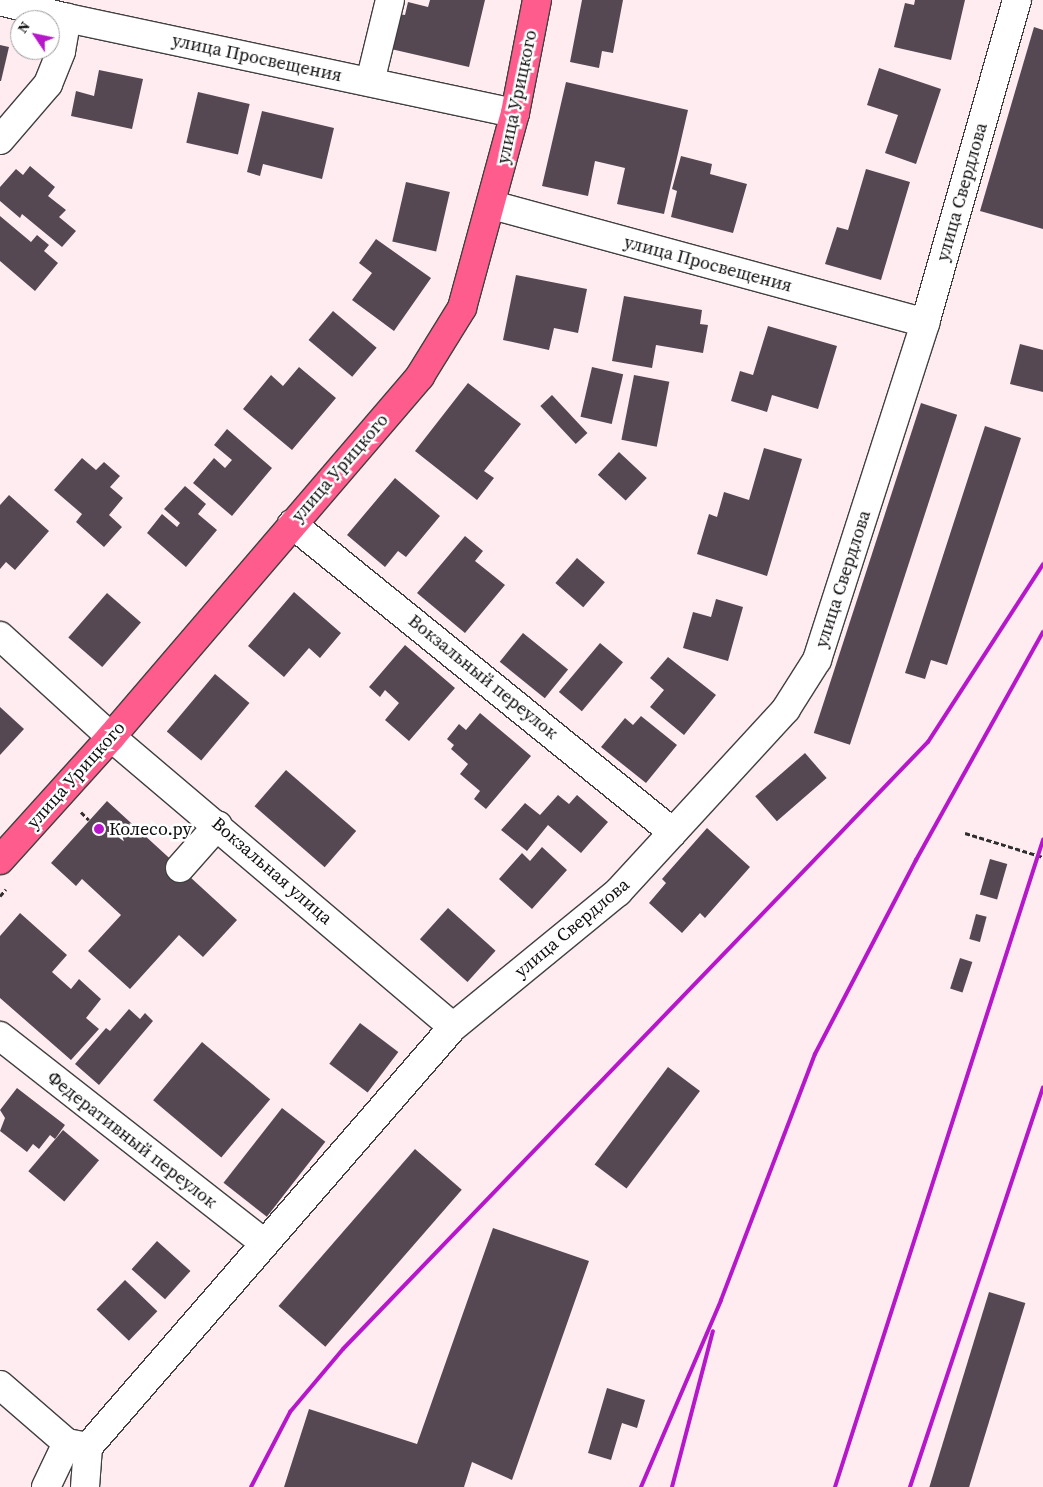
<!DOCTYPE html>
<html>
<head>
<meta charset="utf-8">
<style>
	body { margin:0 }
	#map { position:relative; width:1043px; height:1487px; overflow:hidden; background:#ffecf1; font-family:"Source Serif 4",serif }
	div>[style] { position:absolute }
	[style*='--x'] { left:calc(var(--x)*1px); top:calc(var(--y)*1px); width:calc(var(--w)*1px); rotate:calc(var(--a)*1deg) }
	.building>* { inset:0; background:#564852; transform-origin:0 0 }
	.path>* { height:3px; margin-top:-1.5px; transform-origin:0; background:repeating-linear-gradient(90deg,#2f2f2f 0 5px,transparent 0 7.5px) }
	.roads { filter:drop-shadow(1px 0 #404040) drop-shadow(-1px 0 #404040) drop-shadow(0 1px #404040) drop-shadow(0 -1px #404040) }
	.minor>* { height:28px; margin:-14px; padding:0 14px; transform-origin:14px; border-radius:14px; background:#fff }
	.major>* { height:28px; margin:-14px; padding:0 14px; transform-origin:14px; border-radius:14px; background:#ff5c8e }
	.rail>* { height:4px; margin:-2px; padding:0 2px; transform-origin:2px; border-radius:2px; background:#b617ca }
	.dots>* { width:14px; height:14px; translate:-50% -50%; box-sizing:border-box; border:2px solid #fff; border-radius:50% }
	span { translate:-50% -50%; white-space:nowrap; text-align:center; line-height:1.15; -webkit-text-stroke:5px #fff; paint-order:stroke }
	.street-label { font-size:18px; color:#0d0d0d }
	.poi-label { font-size:18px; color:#0d0d0d }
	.left { translate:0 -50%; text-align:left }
	.north { position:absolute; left:10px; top:10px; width:50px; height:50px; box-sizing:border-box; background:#fff; border:1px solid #9e9e9e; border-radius:50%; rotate:304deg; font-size:14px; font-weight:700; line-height:20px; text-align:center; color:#0d0d0d }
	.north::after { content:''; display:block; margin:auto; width:18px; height:22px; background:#b617ca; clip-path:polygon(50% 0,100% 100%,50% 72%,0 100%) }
</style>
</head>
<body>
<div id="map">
	<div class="building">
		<div style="clip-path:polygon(430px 0,485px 0,469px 67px,391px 49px,399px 14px,405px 15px,408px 2px,428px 7px)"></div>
		<div style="clip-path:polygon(582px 0,623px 0,613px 53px,602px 51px,599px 68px,570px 62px)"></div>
		<div style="clip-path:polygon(915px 0,965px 0,951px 60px,894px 47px,905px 3px,914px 5px)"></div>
		<div style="clip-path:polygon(1034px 27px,1043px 30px,1043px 229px,980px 211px)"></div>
		<div style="clip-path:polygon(0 45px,9px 47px,1px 81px,0 81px)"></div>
		<div style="clip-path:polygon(879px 68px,941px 89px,916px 164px,885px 153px,898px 115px,867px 105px)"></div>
		<div style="clip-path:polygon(99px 70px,143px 79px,132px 129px,71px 116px,76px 91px,94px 96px)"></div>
		<div style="clip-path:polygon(566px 82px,688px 110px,664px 214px,617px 204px,625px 168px,595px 161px,588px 196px,542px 186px)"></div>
		<div style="left:198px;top:92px;width:53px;height:52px;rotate:13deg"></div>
		<div style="clip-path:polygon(262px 111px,334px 128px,322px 179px,263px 164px,260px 176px,247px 172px)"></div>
		<div style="clip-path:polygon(681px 156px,712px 164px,710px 174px,747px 184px,733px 233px,671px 217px,677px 191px,672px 189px)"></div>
		<div style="clip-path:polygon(30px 166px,55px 187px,48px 196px,66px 210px,59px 217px,76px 231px,62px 247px,22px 214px,20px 218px,0 201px,0 187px,16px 169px,23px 175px)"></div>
		<div style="clip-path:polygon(866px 169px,910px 182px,881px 280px,825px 264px,837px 227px,848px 230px)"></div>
		<div style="left:406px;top:182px;width:45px;height:61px;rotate:13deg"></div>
		<div style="clip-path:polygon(0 216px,31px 242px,37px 235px,49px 245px,44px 251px,58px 263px,35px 291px,0 261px)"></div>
		<div style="clip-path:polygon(376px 239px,431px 278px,394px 331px,352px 300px,372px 273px,359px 263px)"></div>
		<div style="clip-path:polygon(516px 275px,587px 289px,578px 333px,554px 328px,549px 350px,503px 340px)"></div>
		<div style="clip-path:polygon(624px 296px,702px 310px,700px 324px,708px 325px,703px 353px,656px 345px,652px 368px,612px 361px)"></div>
		<div style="left:333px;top:311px;width:57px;height:38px;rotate:40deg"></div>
		<div style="clip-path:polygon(768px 326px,837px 346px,818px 409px,772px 395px,767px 412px,731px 401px,740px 371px,753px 375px)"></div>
		<div style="clip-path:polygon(1020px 344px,1043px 350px,1043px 392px,1010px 384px)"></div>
		<div style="clip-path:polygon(299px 367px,336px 398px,292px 450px,243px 409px,271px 375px,283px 386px)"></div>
		<div style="left:592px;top:367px;width:32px;height:51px;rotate:13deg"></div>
		<div style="left:634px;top:375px;width:36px;height:66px;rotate:11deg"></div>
		<div style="clip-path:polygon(468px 383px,521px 424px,484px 471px,494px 478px,477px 500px,415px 451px)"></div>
		<div style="left:552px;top:395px;width:52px;height:16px;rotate:47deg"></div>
		<div style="left:921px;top:403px;width:38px;height:347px;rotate:18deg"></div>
		<div style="clip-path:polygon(985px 426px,1021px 438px,947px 665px,931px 660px,925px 679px,905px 673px)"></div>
		<div style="clip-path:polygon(227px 429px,272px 468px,232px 516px,193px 483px,214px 458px,225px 468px,232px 460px,214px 445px)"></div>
		<div style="clip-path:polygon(764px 448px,802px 459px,767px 576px,697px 554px,709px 514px,717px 517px,724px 492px,749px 500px)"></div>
		<div style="left:619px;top:452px;width:38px;height:31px;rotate:43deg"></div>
		<div style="clip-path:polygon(82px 458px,96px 470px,104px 462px,120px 476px,110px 487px,123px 498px,109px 515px,122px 527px,104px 547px,76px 522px,82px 514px,54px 490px)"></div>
		<div style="clip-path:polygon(395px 478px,440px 516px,406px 557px,398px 551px,385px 567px,347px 535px)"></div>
		<div style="clip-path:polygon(185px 486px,206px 504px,198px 514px,217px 530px,186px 567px,147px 533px,162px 514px,177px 527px,180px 523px,164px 509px)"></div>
		<div style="clip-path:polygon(9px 495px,49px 531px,15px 570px,6px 562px,0 569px,0 505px)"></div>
		<div style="clip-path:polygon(465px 536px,483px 551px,475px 561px,505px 585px,465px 633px,417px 593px)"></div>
		<div style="left:577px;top:558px;width:37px;height:33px;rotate:41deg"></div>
		<div style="clip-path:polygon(294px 592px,341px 633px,320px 658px,309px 648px,284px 677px,248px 646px)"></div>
		<div style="left:107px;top:593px;width:45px;height:59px;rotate:41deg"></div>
		<div style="clip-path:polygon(716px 599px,743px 607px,728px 661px,683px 648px,693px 612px,711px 617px)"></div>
		<div style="left:523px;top:633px;width:58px;height:37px;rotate:39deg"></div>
		<div style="left:600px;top:643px;width:30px;height:64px;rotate:40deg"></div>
		<div style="clip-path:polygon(405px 645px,455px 688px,409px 741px,385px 720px,399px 703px,385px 690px,380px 697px,369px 687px)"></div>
		<div style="clip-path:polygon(668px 657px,716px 695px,684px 735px,650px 707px,664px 690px,650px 678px)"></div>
		<div style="left:215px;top:674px;width:45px;height:75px;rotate:40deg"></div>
		<div style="clip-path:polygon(0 707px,24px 729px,0 755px)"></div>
		<div style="clip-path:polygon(480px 713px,531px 756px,486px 809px,474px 799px,480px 791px,460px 774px,468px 764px,451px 749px,454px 745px,447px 739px,459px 724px,466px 730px)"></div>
		<div style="clip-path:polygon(641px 716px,677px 745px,646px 783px,601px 747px,625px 718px,633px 725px)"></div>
		<div style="left:805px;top:753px;width:33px;height:66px;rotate:49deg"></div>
		<div style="left:286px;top:770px;width:93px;height:48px;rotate:41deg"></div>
		<div style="clip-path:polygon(558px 795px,569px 804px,577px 795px,608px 822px,581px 853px,548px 825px,527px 851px,501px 830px,525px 803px,540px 815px)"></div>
		<div style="clip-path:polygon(107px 801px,237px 920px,203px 957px,179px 935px,130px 989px,88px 951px,121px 915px,82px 879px,76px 886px,51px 863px)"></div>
		<div style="clip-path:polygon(707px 828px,750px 867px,705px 918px,700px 913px,682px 933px,649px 903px,666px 883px,662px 879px)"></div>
		<div style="clip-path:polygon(542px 847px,567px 870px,532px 909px,499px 879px,522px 853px,530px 861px)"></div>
		<div style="left:990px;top:859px;width:18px;height:37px;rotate:16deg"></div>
		<div style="left:448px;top:908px;width:64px;height:42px;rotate:42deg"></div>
		<div style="clip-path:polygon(20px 913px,67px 955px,52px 972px,71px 989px,79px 979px,101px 999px,86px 1018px,99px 1029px,71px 1060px,0 998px,0 936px)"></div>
		<div style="left:976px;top:914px;width:11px;height:26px;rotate:15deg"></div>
		<div style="left:960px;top:958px;width:13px;height:32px;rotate:18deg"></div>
		<div style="clip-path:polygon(129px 1009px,140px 1019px,145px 1013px,153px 1021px,99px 1085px,75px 1064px,106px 1028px,110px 1031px)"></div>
		<div style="left:360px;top:1023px;width:48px;height:51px;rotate:37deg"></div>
		<div style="left:202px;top:1042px;width:89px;height:76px;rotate:40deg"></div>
		<div style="left:668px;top:1067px;width:40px;height:122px;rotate:37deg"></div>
		<div style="clip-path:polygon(17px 1088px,65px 1125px,55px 1139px,50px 1135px,39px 1149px,33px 1144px,27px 1152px,0 1131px,5px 1118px,0 1110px)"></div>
		<div style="left:282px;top:1108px;width:55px;height:95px;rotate:38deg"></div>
		<div style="left:63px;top:1130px;width:47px;height:54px;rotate:40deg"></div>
		<div style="left:415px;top:1149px;width:62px;height:208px;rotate:41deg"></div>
		<div style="clip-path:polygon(493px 1228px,589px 1261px,512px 1480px,472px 1462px,464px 1487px,284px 1487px,309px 1409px,417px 1444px)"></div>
		<div style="left:157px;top:1241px;width:45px;height:38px;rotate:42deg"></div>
		<div style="left:125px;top:1280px;width:45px;height:41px;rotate:44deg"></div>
		<div style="left:989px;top:1292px;width:38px;height:205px;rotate:17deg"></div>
		<div style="clip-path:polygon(607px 1388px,645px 1400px,637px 1428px,622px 1423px,611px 1460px,588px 1453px)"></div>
	</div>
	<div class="path">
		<div style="--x:81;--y:812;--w:11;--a:45"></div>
		<div style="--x:965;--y:833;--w:82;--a:17.1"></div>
		<div style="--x:0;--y:896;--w:9;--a:-49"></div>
	</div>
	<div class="roads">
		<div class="minor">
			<div style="--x:0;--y:1;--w:69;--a:14.2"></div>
			<div style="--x:67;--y:18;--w:458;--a:12"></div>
			<div style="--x:370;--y:82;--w:84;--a:-76.3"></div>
			<div style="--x:0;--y:140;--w:74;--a:-49.4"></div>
			<div style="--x:48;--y:84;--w:35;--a:-68"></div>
			<div style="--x:61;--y:51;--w:34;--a:-80"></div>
			<div style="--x:492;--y:205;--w:449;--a:15.2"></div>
			<div style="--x:292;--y:524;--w:490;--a:39"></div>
			<div style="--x:0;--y:636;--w:150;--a:42.3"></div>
			<div style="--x:111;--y:737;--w:448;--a:40.3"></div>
			<div style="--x:180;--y:868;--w:57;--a:-48.5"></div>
			<div style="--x:0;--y:1036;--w:335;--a:38.1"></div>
			<div style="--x:0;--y:1385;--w:89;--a:40.9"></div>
			<div style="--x:67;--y:1443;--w:21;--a:11"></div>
			<div style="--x:88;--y:1447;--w:556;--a:-49.01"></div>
			<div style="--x:453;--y:1027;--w:213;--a:-39.3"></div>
			<div style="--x:618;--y:892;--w:248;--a:-47.4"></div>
			<div style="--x:786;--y:709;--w:58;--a:-57.7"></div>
			<div style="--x:817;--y:660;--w:354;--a:-72.2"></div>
			<div style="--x:925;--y:323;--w:336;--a:-74.1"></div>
			<div style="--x:46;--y:1487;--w:49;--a:-64.5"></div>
			<div style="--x:85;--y:1487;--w:40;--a:-85.7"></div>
		</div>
		<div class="major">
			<div style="--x:0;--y:860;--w:166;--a:-47.9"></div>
			<div style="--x:111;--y:737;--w:475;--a:-49.4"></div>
			<div style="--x:420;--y:376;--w:80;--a:-58.3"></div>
			<div style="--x:462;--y:308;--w:202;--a:-74.8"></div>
			<div style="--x:515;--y:113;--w:115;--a:-79"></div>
		</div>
	</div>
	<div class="rail">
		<div style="--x:251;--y:1487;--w:85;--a:-62.5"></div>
		<div style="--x:290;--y:1412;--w:82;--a:-49.9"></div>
		<div style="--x:343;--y:1349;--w:843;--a:-46.06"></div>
		<div style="--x:928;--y:742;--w:212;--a:-57.1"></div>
		<div style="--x:641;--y:1487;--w:203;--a:-66.8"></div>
		<div style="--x:721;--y:1300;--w:263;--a:-69.1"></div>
		<div style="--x:815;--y:1054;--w:219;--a:-62.5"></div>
		<div style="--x:916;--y:860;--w:261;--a:-60.9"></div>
		<div style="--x:672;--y:1487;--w:161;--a:-75.3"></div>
		<div style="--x:835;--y:1487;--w:680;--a:-72.18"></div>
		<div style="--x:910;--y:1487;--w:421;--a:-71.6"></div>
	</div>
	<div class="dots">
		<div style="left:99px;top:829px;background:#b617ca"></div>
	</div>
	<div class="street-label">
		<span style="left:257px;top:58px;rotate:12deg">улица Просвещения</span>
		<span style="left:517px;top:97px;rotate:-78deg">улица Урицкого</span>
		<span style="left:962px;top:192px;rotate:-74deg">улица Свердлова</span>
		<span style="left:708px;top:264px;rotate:15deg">улица Просвещения</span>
		<span style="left:340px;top:468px;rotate:-49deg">улица Урицкого</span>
		<span style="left:843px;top:579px;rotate:-72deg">улица Свердлова</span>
		<span style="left:483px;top:677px;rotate:39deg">Вокзальный переулок</span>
		<span style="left:76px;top:775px;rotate:-48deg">улица Урицкого</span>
		<span style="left:272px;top:871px;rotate:41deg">Вокзальная улица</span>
		<span style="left:572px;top:928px;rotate:-40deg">улица Свердлова</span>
		<span style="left:132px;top:1140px;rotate:38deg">Федеративный переулок</span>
	</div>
	<div class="poi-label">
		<span class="left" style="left:109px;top:829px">Колесо.ру</span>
	</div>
	<div class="north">N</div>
</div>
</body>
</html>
